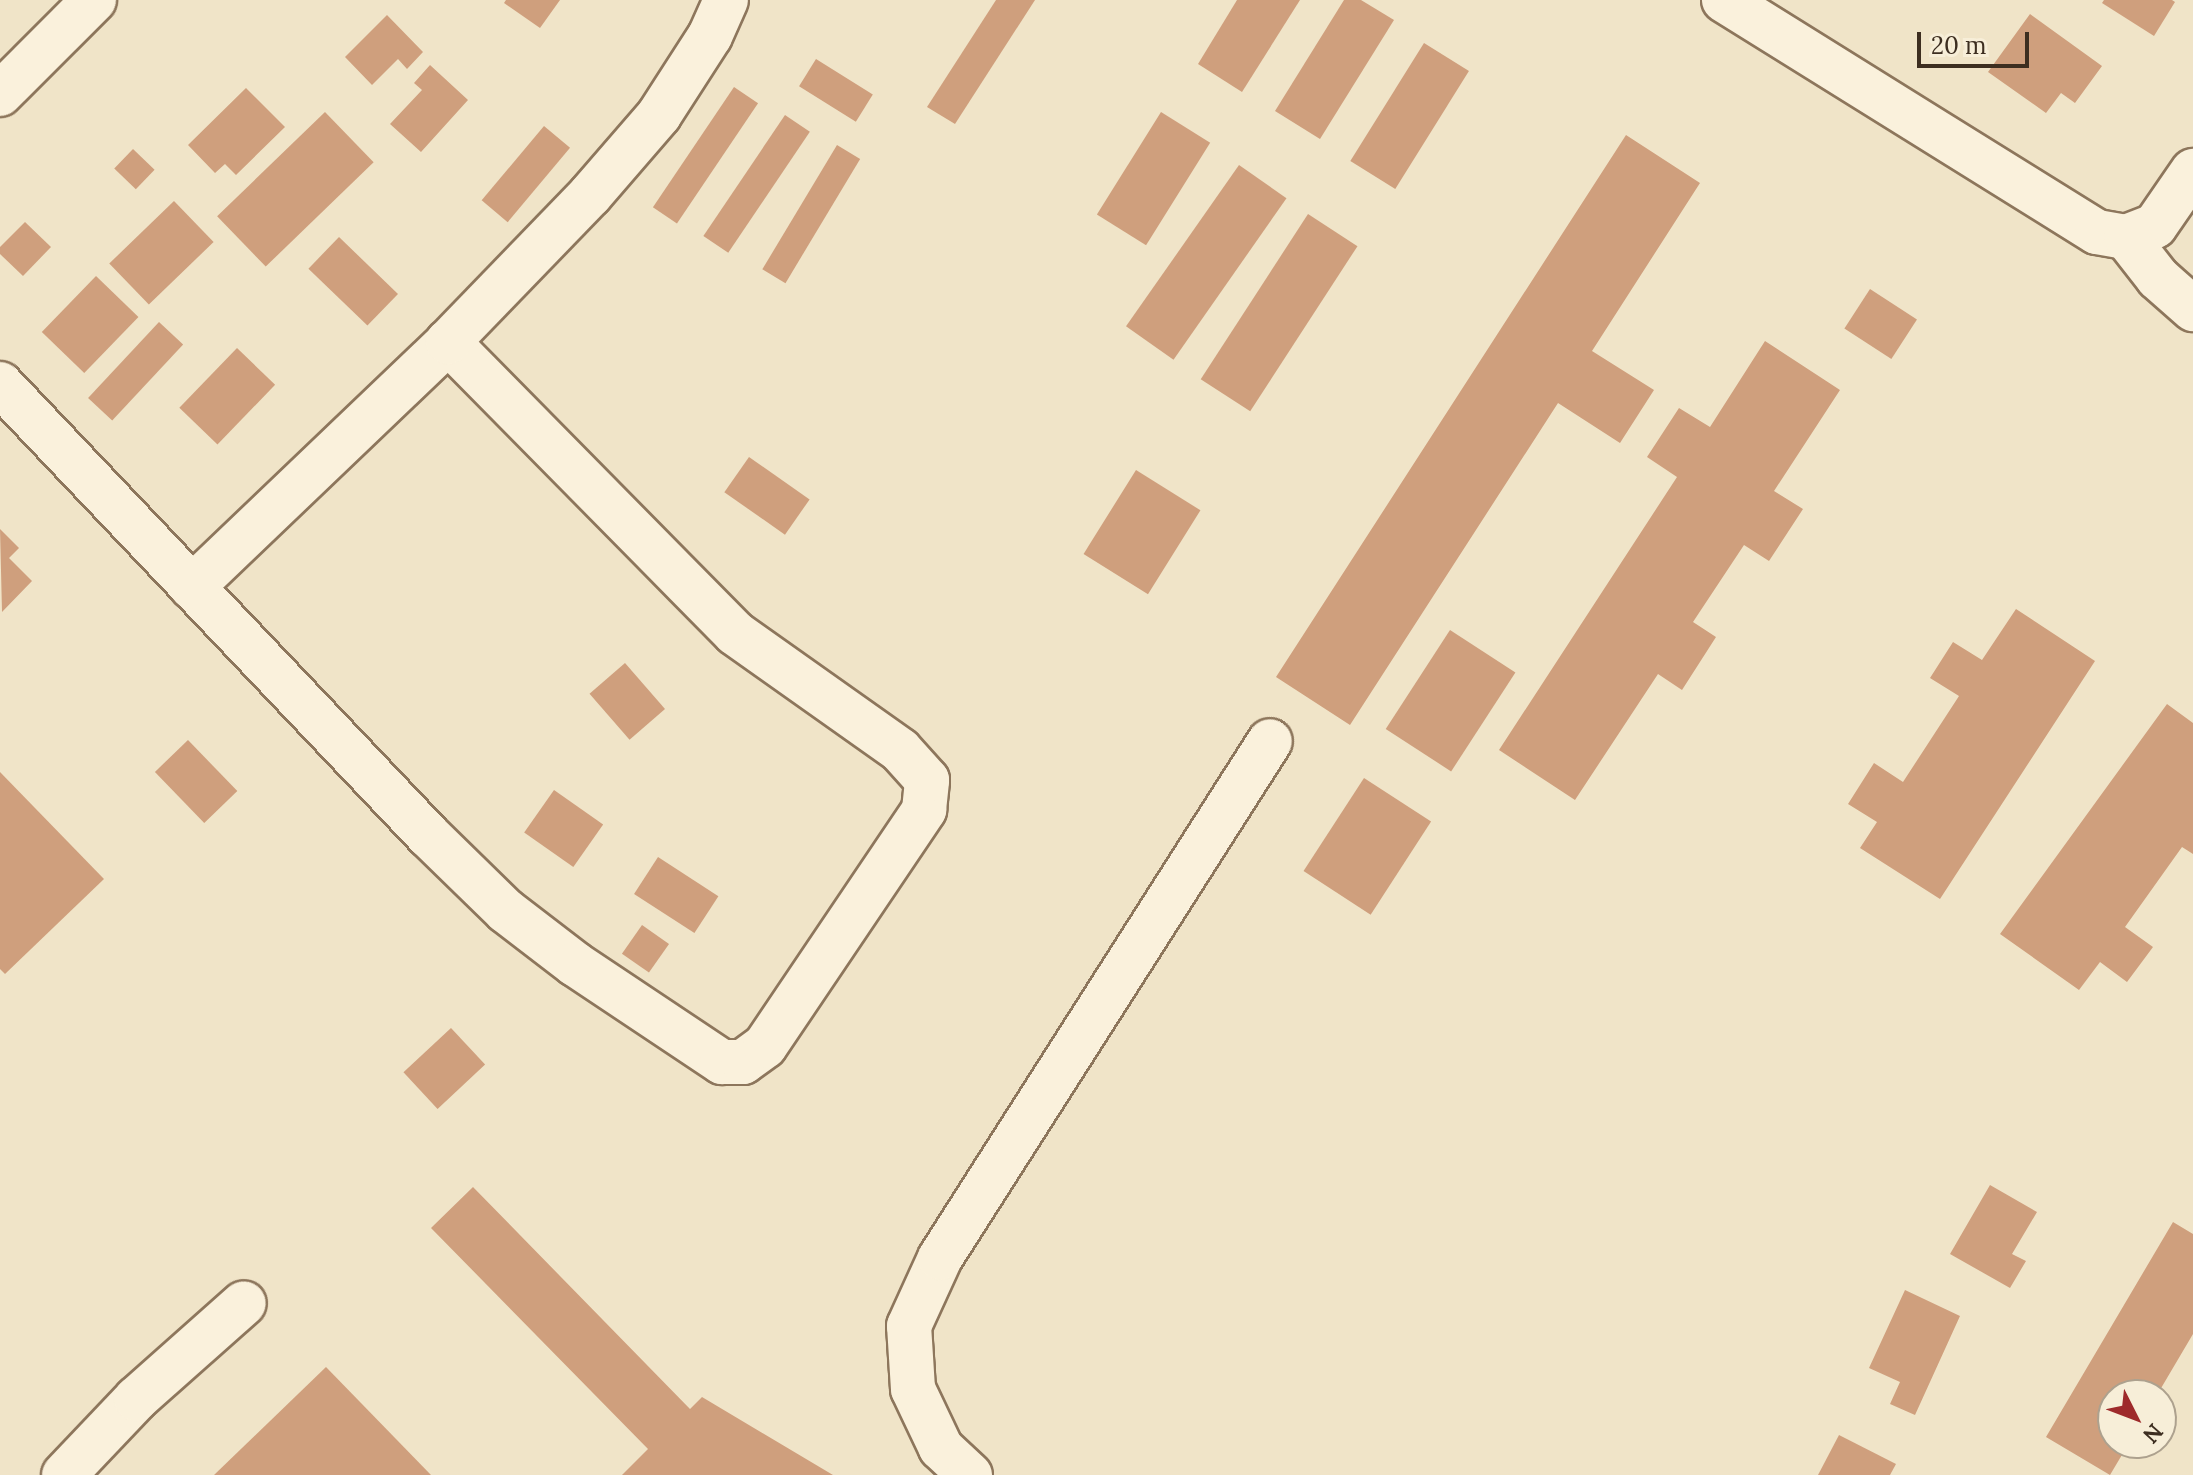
<!DOCTYPE html>
<html>
<head>
<meta charset="utf-8">
<style>
	body { margin:0 }
	#map { position:relative; width:2193px; height:1475px; overflow:hidden; background:#f0e4c8; font-family:Lora,serif }
	div>[style] { position:absolute }
	[style*='--x'] { left:calc(var(--x)*1px); top:calc(var(--y)*1px); width:calc(var(--w)*1px); rotate:calc(var(--a)*1deg) }
	.building>* { inset:0; background:#cf9f7d; transform-origin:0 0 }
	.roads { filter:drop-shadow(2px 0 #8d765c) drop-shadow(-2px 0 #8d765c) drop-shadow(0 2px #8d765c) drop-shadow(0 -2px #8d765c) }
	.minor>* { height:44px; margin:-22px; padding:0 22px; transform-origin:22px; border-radius:22px; background:#faf1dc }
	span { translate:-50% -50%; white-space:nowrap; text-align:center; line-height:1.15; -webkit-text-stroke:6px #f7eed8; paint-order:stroke }
	.north { position:absolute; left:2097px; top:1379px; width:80px; height:80px; box-sizing:border-box; background:#f7eed8; border:2px solid #ada18e; border-radius:50%; rotate:132deg; font-size:22px; font-weight:700; line-height:32px; text-align:center; color:#3d2e20 }
	.north::after { content:''; display:block; margin:auto; width:28px; height:36px; background:#9e2a2b; clip-path:polygon(50% 0,100% 100%,50% 72%,0 100%) }
	.scale { position:absolute; left:1917px; top:32px; width:112px; height:36px; box-sizing:border-box; border:4px solid #3d2e20; border-top:0; padding-left:10px; font-size:24px; line-height:28px; white-space:nowrap; color:#3d2e20; -webkit-text-stroke:6px #f7eed8; paint-order:stroke }
</style>
</head>
<body>
<div id="map">
	<div class="building">
		<div style="clip-path:polygon(506px 0,560px 0,540px 28px,504px 3px)"></div>
		<div style="clip-path:polygon(996px 0,1035px 0,955px 124px,927px 107px)"></div>
		<div style="clip-path:polygon(1237px 0,1300px 0,1242px 92px,1198px 64px)"></div>
		<div style="clip-path:polygon(1344px 0,1361px 0,1394px 20px,1320px 139px,1275px 111px)"></div>
		<div style="clip-path:polygon(2104px 0,2172px 0,2175px 2px,2154px 36px,2102px 3px)"></div>
		<div style="clip-path:polygon(2030px 14px,2102px 66px,2075px 103px,2061px 93px,2046px 113px,1988px 72px)"></div>
		<div style="clip-path:polygon(387px 15px,423px 52px,407px 69px,398px 59px,372px 85px,345px 57px)"></div>
		<div style="left:1424px;top:43px;width:53px;height:139px;rotate:32deg"></div>
		<div style="left:816px;top:59px;width:67px;height:32px;rotate:32deg"></div>
		<div style="clip-path:polygon(430px 65px,468px 100px,421px 152px,390px 124px,422px 90px,414px 83px)"></div>
		<div style="left:734px;top:87px;width:29px;height:145px;rotate:34deg"></div>
		<div style="clip-path:polygon(246px 88px,285px 127px,236px 175px,225px 164px,215px 173px,188px 145px)"></div>
		<div style="left:325px;top:112px;width:70px;height:150px;rotate:46deg"></div>
		<div style="left:1161px;top:112px;width:58px;height:121px;rotate:32deg"></div>
		<div style="left:785px;top:115px;width:30px;height:146px;rotate:34deg"></div>
		<div style="left:544px;top:126px;width:34px;height:97px;rotate:40deg"></div>
		<div style="clip-path:polygon(1626px 135px,1700px 183px,1592px 351px,1654px 390px,1620px 443px,1558px 403px,1350px 725px,1276px 677px)"></div>
		<div style="left:837px;top:145px;width:27px;height:145px;rotate:31deg"></div>
		<div style="left:133px;top:149px;width:30px;height:27px;rotate:44deg"></div>
		<div style="left:1239px;top:165px;width:58px;height:197px;rotate:35deg"></div>
		<div style="left:174px;top:201px;width:57px;height:90px;rotate:46deg"></div>
		<div style="left:1308px;top:214px;width:59px;height:197px;rotate:33deg"></div>
		<div style="clip-path:polygon(25px 222px,51px 247px,23px 276px,0 254px,0 247px)"></div>
		<div style="left:339px;top:237px;width:82px;height:44px;rotate:44deg"></div>
		<div style="left:96px;top:276px;width:59px;height:78px;rotate:44deg"></div>
		<div style="left:1870px;top:289px;width:56px;height:47px;rotate:33deg"></div>
		<div style="left:159px;top:322px;width:33px;height:104px;rotate:43deg"></div>
		<div style="clip-path:polygon(1765px 341px,1840px 390px,1774px 491px,1803px 509px,1769px 561px,1744px 545px,1693px 622px,1716px 637px,1682px 690px,1658px 674px,1575px 800px,1499px 750px,1677px 477px,1647px 457px,1679px 408px,1710px 427px)"></div>
		<div style="left:237px;top:348px;width:53px;height:83px;rotate:44deg"></div>
		<div style="left:749px;top:457px;width:74px;height:43px;rotate:35deg"></div>
		<div style="left:1136px;top:470px;width:76px;height:99px;rotate:32deg"></div>
		<div style="clip-path:polygon(0 529px,19px 548px,9px 558px,32px 581px,2px 612px)"></div>
		<div style="clip-path:polygon(2016px 609px,2095px 661px,1940px 899px,1860px 848px,1877px 822px,1848px 804px,1874px 763px,1903px 782px,1959px 696px,1930px 678px,1953px 642px,1982px 660px)"></div>
		<div style="left:1450px;top:630px;width:78px;height:118px;rotate:33deg"></div>
		<div style="left:625px;top:663px;width:61px;height:47px;rotate:49deg"></div>
		<div style="clip-path:polygon(2167px 704px,2193px 723px,2193px 854px,2182px 847px,2125px 927px,2153px 947px,2127px 982px,2100px 962px,2079px 990px,2000px 934px)"></div>
		<div style="left:188px;top:740px;width:71px;height:46px;rotate:46deg"></div>
		<div style="clip-path:polygon(0 772px,104px 879px,5px 974px,0 969px)"></div>
		<div style="left:1364px;top:778px;width:80px;height:111px;rotate:33deg"></div>
		<div style="left:554px;top:790px;width:60px;height:52px;rotate:35deg"></div>
		<div style="left:658px;top:857px;width:72px;height:44px;rotate:33deg"></div>
		<div style="left:642px;top:925px;width:33px;height:35px;rotate:35deg"></div>
		<div style="left:451px;top:1028px;width:50px;height:65px;rotate:47deg"></div>
		<div style="clip-path:polygon(1990px 1185px,2037px 1212px,2012px 1254px,2026px 1261px,2010px 1288px,1950px 1254px)"></div>
		<div style="clip-path:polygon(473px 1187px,690px 1409px,702px 1397px,833px 1475px,622px 1475px,648px 1449px,431px 1228px)"></div>
		<div style="clip-path:polygon(2173px 1222px,2193px 1234px,2193px 1334px,2157px 1395px,2113px 1395px,2113px 1443px,2129px 1443px,2110px 1475px,2046px 1437px)"></div>
		<div style="clip-path:polygon(1905px 1290px,1960px 1316px,1915px 1415px,1890px 1404px,1900px 1382px,1869px 1368px)"></div>
		<div style="clip-path:polygon(326px 1367px,431px 1475px,214px 1475px)"></div>
		<div style="clip-path:polygon(1839px 1435px,1896px 1464px,1890px 1475px,1818px 1475px)"></div>
	</div>
	<div class="roads">
		<div class="minor">
			<div style="--x:1724;--y:0;--w:439;--a:31.9"></div>
			<div style="--x:2097;--y:232;--w:29;--a:10"></div>
			<div style="--x:2126;--y:237;--w:31;--a:-21"></div>
			<div style="--x:2155;--y:226;--w:67;--a:-55.4"></div>
			<div style="--x:0;--y:94;--w:133;--a:-45"></div>
			<div style="--x:2126;--y:237;--w:52;--a:52"></div>
			<div style="--x:2158;--y:278;--w:47;--a:41.5"></div>
			<div style="--x:0;--y:384;--w:622;--a:46.5"></div>
			<div style="--x:428;--y:835;--w:109;--a:44.3"></div>
			<div style="--x:506;--y:911;--w:87;--a:37.5"></div>
			<div style="--x:575;--y:964;--w:177;--a:33.7"></div>
			<div style="--x:722;--y:1062;--w:21;--a:0"></div>
			<div style="--x:743;--y:1062;--w:27;--a:-36"></div>
			<div style="--x:765;--y:1046;--w:285;--a:-56"></div>
			<div style="--x:924;--y:810;--w:30;--a:-84"></div>
			<div style="--x:927;--y:780;--w:40;--a:-132"></div>
			<div style="--x:900;--y:750;--w:202;--a:-144.7"></div>
			<div style="--x:735;--y:633;--w:409;--a:-134.6"></div>
			<div style="--x:192;--y:587;--w:354;--a:-43.7"></div>
			<div style="--x:448;--y:342;--w:204;--a:-46"></div>
			<div style="--x:590;--y:195;--w:106;--a:-49.2"></div>
			<div style="--x:659;--y:115;--w:94;--a:-57.2"></div>
			<div style="--x:710;--y:36;--w:39;--a:-66"></div>
			<div style="--x:64;--y:1475;--w:105;--a:-46.5"></div>
			<div style="--x:136;--y:1399;--w:144;--a:-41.6"></div>
			<div style="--x:970;--y:1475;--w:40;--a:-137"></div>
			<div style="--x:941;--y:1448;--w:65;--a:-115.4"></div>
			<div style="--x:913;--y:1389;--w:63;--a:-93.6"></div>
			<div style="--x:909;--y:1326;--w:75;--a:-65.5"></div>
			<div style="--x:940;--y:1258;--w:613;--a:-57.45"></div>
		</div>
	</div>
	<div class="north">N</div>
	<div class="scale">20 m</div>
</div>
</body>
</html>
